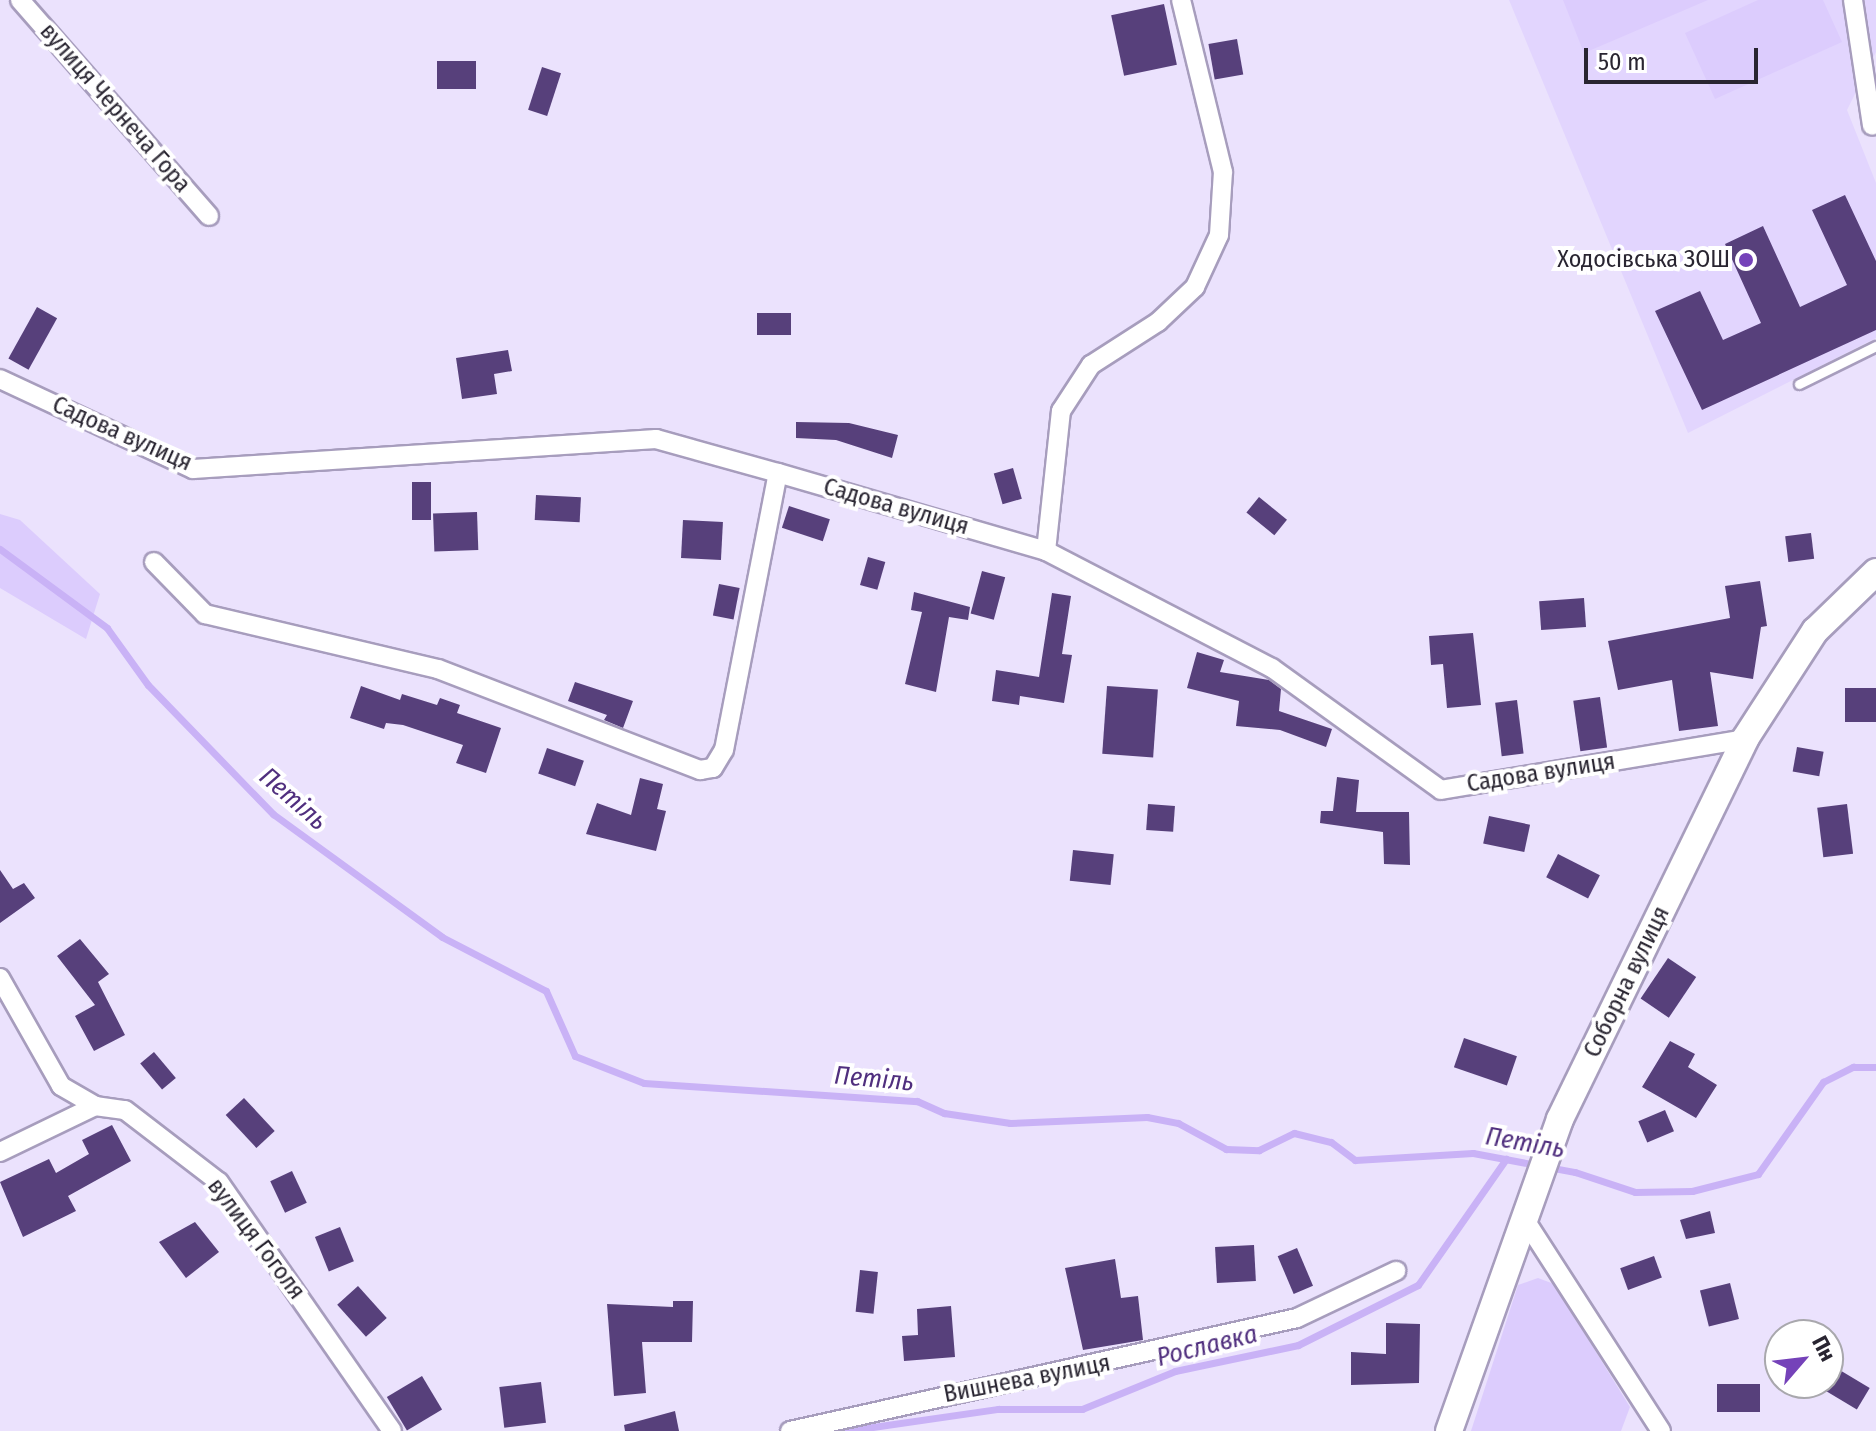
<!DOCTYPE html>
<html>
<head>
<meta charset="utf-8">
<style>
	body { margin:0 }
	#map { position:relative; width:1876px; height:1431px; overflow:hidden; background:#ebe2fd; font-family:"Fira Sans Condensed",sans-serif }
	div>[style] { position:absolute }
	[style*='--x'] { left:calc(var(--x)*1px); top:calc(var(--y)*1px); width:calc(var(--w)*1px); rotate:calc(var(--a)*1deg) }
	.built>* { inset:0; background:#e2d5fe }
	.green>* { inset:0; background:#dcccfd }
	.stream>* { height:7px; margin:-3.5px; padding:0 3.5px; transform-origin:3.5px; border-radius:3.5px; background:#c9b2f6 }
	.building>* { inset:0; background:#57407b; transform-origin:0 0 }
	.roads { filter:drop-shadow(2px 0 #a79dbd) drop-shadow(-2px 0 #a79dbd) drop-shadow(0 2px #a79dbd) drop-shadow(0 -2px #a79dbd) }
	.lane>* { height:9px; margin:-4.5px; padding:0 4.5px; transform-origin:4.5px; border-radius:4.5px; background:#fff }
	.street>* { height:18px; margin:-9px; padding:0 9px; transform-origin:9px; border-radius:9px; background:#fff }
	.secondary>* { height:26px; margin:-13px; padding:0 13px; transform-origin:13px; border-radius:13px; background:#fff }
	.dots>* { width:22px; height:22px; translate:-50% -50%; box-sizing:border-box; border:4px solid #fff; border-radius:50% }
	span { translate:-50% -50%; white-space:nowrap; text-align:center; line-height:1.15; -webkit-text-stroke:8px #fff; paint-order:stroke }
	.street-label { font-size:24px; color:#292531 }
	.poi-label { font-size:24px; color:#292531 }
	.right { translate:-100% -50%; text-align:right }
	.water-label { font-size:26px; color:#502f7e; font-style:italic }
	.north { position:absolute; left:1764px; top:1319px; width:80px; height:80px; box-sizing:border-box; background:#fff; border:2px solid #a9a8ad; border-radius:50%; rotate:62deg; font-size:22px; font-weight:700; line-height:32px; text-align:center; color:#292531 }
	.north::after { content:''; display:block; margin:auto; width:28px; height:36px; background:#7542b9; clip-path:polygon(50% 0,100% 100%,50% 72%,0 100%) }
	.scale { position:absolute; left:1584px; top:48px; width:174px; height:36px; box-sizing:border-box; border:4px solid #292531; border-top:0; padding-left:10px; font-size:24px; line-height:28px; white-space:nowrap; color:#292531; -webkit-text-stroke:6px #fff; paint-order:stroke }
</style>
</head>
<body>
<div id="map">
	<div class="built">
		<div style="clip-path:polygon(1509px 0,1876px 0,1876px 52px,1847px 110px,1876px 183px,1876px 338px,1688px 433px)"></div>
	</div>
	<div class="green">
		<div style="clip-path:polygon(1563px 0,1708px 0,1584px 53px)"></div>
		<div style="clip-path:polygon(1758px 0,1823px 0,1842px 42px,1715px 99px,1685px 33px)"></div>
		<div style="clip-path:polygon(0 514px,20px 520px,100px 594px,86px 639px,0 588px)"></div>
		<div style="clip-path:polygon(1538px 1278px,1554px 1284px,1630px 1407px,1621px 1431px,1471px 1431px,1518px 1285px)"></div>
	</div>
	<div class="stream">
		<div style="--x:0;--y:549;--w:133;--a:36.4"></div>
		<div style="--x:107;--y:628;--w:70;--a:54.3"></div>
		<div style="--x:148;--y:685;--w:180;--a:45.9"></div>
		<div style="--x:273;--y:814;--w:209;--a:36"></div>
		<div style="--x:442;--y:937;--w:117;--a:27.4"></div>
		<div style="--x:546;--y:991;--w:71;--a:66"></div>
		<div style="--x:575;--y:1056;--w:74;--a:21.4"></div>
		<div style="--x:644;--y:1083;--w:274;--a:3.8"></div>
		<div style="--x:917;--y:1101;--w:30;--a:24"></div>
		<div style="--x:944;--y:1113;--w:67;--a:8.6"></div>
		<div style="--x:1010;--y:1123;--w:137;--a:-2.5"></div>
		<div style="--x:1147;--y:1117;--w:32;--a:11"></div>
		<div style="--x:1178;--y:1123;--w:55;--a:28.4"></div>
		<div style="--x:1226;--y:1149;--w:33;--a:2"></div>
		<div style="--x:1259;--y:1150;--w:39;--a:-26"></div>
		<div style="--x:1294;--y:1133;--w:38;--a:14"></div>
		<div style="--x:1331;--y:1142;--w:30;--a:37"></div>
		<div style="--x:1355;--y:1160;--w:118;--a:-3.4"></div>
		<div style="--x:1473;--y:1153;--w:104;--a:10.6"></div>
		<div style="--x:1575;--y:1172;--w:63;--a:18.4"></div>
		<div style="--x:1635;--y:1192;--w:57;--a:-1"></div>
		<div style="--x:1692;--y:1191;--w:68;--a:-14.4"></div>
		<div style="--x:1758;--y:1174;--w:113;--a:-54.8"></div>
		<div style="--x:1823;--y:1082;--w:34;--a:-27"></div>
		<div style="--x:1853;--y:1067;--w:23;--a:0"></div>
		<div style="--x:845;--y:1431;--w:155;--a:-8.2"></div>
		<div style="--x:998;--y:1409;--w:84;--a:0"></div>
		<div style="--x:1082;--y:1409;--w:100;--a:-22.2"></div>
		<div style="--x:1175;--y:1371;--w:126;--a:-11.9"></div>
		<div style="--x:1298;--y:1345;--w:134;--a:-26.6"></div>
		<div style="--x:1418;--y:1285;--w:154;--a:-55.1"></div>
	</div>
	<div class="building">
		<div style="left:1164px;top:4px;width:62px;height:54px;rotate:78deg"></div>
		<div style="left:1237px;top:39px;width:36px;height:29px;rotate:80deg"></div>
		<div style="left:476px;top:61px;width:28px;height:39px;rotate:90deg"></div>
		<div style="left:542px;top:67px;width:20px;height:45px;rotate:18deg"></div>
		<div style="clip-path:polygon(1845px 195px,1876px 261px,1876px 330px,1702px 410px,1655px 311px,1700px 291px,1723px 340px,1761px 323px,1725px 244px,1763px 226px,1800px 307px,1847px 285px,1812px 210px)"></div>
		<div style="left:37px;top:307px;width:23px;height:59px;rotate:29deg"></div>
		<div style="left:791px;top:313px;width:22px;height:34px;rotate:90deg"></div>
		<div style="clip-path:polygon(508px 350px,512px 371px,494px 374px,497px 394px,462px 399px,456px 358px)"></div>
		<div style="clip-path:polygon(796px 422px,849px 423px,898px 435px,892px 458px,836px 440px,796px 438px)"></div>
		<div style="left:1013px;top:468px;width:32px;height:20px;rotate:74deg"></div>
		<div style="left:412px;top:482px;width:19px;height:38px"></div>
		<div style="left:536px;top:495px;width:45px;height:25px;rotate:3deg"></div>
		<div style="left:1259px;top:497px;width:36px;height:20px;rotate:39deg"></div>
		<div style="left:789px;top:506px;width:43px;height:23px;rotate:18deg"></div>
		<div style="left:477px;top:512px;width:38px;height:44px;rotate:88deg"></div>
		<div style="left:683px;top:520px;width:40px;height:38px;rotate:3deg"></div>
		<div style="left:1811px;top:533px;width:26px;height:26px;rotate:83deg"></div>
		<div style="left:868px;top:557px;width:18px;height:29px;rotate:16deg"></div>
		<div style="left:982px;top:571px;width:24px;height:44px;rotate:15deg"></div>
		<div style="clip-path:polygon(1760px 581px,1767px 626px,1761px 627px,1753px 679px,1710px 672px,1718px 726px,1679px 731px,1672px 680px,1618px 690px,1608px 641px,1730px 618px,1725px 586px)"></div>
		<div style="left:719px;top:584px;width:21px;height:32px;rotate:11deg"></div>
		<div style="clip-path:polygon(914px 592px,970px 607px,968px 620px,949px 617px,936px 692px,905px 684px,922px 612px,911px 610px)"></div>
		<div style="clip-path:polygon(1052px 593px,1071px 596px,1062px 654px,1072px 655px,1064px 703px,1020px 696px,1019px 705px,992px 701px,996px 670px,1039px 677px)"></div>
		<div style="left:1584px;top:598px;width:29px;height:45px;rotate:86deg"></div>
		<div style="clip-path:polygon(1473px 633px,1481px 705px,1447px 708px,1443px 664px,1431px 665px,1429px 636px)"></div>
		<div style="clip-path:polygon(1197px 652px,1224px 660px,1220px 672px,1269px 680px,1281px 689px,1279px 711px,1332px 729px,1326px 747px,1280px 730px,1236px 726px,1239px 701px,1187px 688px)"></div>
		<div style="clip-path:polygon(575px 682px,633px 701px,623px 728px,604px 720px,607px 715px,568px 701px)"></div>
		<div style="clip-path:polygon(361px 686px,400px 700px,402px 694px,437px 705px,440px 698px,460px 705px,457px 713px,501px 728px,486px 773px,456px 763px,463px 745px,403px 725px,386px 723px,384px 729px,350px 718px)"></div>
		<div style="left:1107px;top:686px;width:51px;height:68px;rotate:4deg"></div>
		<div style="left:1876px;top:688px;width:34px;height:31px;rotate:90deg"></div>
		<div style="left:1600px;top:697px;width:51px;height:27px;rotate:82deg"></div>
		<div style="left:1517px;top:700px;width:54px;height:22px;rotate:83deg"></div>
		<div style="left:1797px;top:747px;width:27px;height:25px;rotate:10deg"></div>
		<div style="left:547px;top:748px;width:39px;height:27px;rotate:19deg"></div>
		<div style="clip-path:polygon(1337px 777px,1359px 780px,1356px 812px,1409px 812px,1410px 865px,1384px 864px,1383px 832px,1320px 823px,1321px 811px,1333px 811px)"></div>
		<div style="clip-path:polygon(640px 778px,663px 784px,657px 809px,666px 811px,656px 851px,586px 834px,597px 803px,631px 815px)"></div>
		<div style="left:1148px;top:804px;width:27px;height:26px;rotate:4deg"></div>
		<div style="left:1847px;top:804px;width:50px;height:30px;rotate:83deg"></div>
		<div style="left:1489px;top:816px;width:42px;height:28px;rotate:12deg"></div>
		<div style="left:1073px;top:850px;width:41px;height:31px;rotate:6deg"></div>
		<div style="left:1558px;top:854px;width:47px;height:26px;rotate:27deg"></div>
		<div style="clip-path:polygon(0 870px,13px 889px,24px 883px,35px 898px,0 923px)"></div>
		<div style="clip-path:polygon(80px 939px,109px 974px,98px 982px,125px 1035px,94px 1051px,75px 1016px,95px 1005px,57px 956px)"></div>
		<div style="left:1668px;top:958px;width:34px;height:49px;rotate:34deg"></div>
		<div style="left:1464px;top:1038px;width:56px;height:31px;rotate:19deg"></div>
		<div style="clip-path:polygon(1670px 1041px,1695px 1054px,1688px 1067px,1717px 1085px,1696px 1118px,1642px 1087px)"></div>
		<div style="left:154px;top:1052px;width:34px;height:18px;rotate:50deg"></div>
		<div style="left:244px;top:1098px;width:45px;height:25px;rotate:47deg"></div>
		<div style="left:1665px;top:1110px;width:23px;height:29px;rotate:67deg"></div>
		<div style="clip-path:polygon(112px 1125px,131px 1161px,68px 1196px,76px 1211px,23px 1237px,0 1182px,49px 1159px,56px 1173px,89px 1154px,82px 1140px)"></div>
		<div style="left:292px;top:1171px;width:35px;height:24px;rotate:65deg"></div>
		<div style="clip-path:polygon(1710px 1211px,1715px 1233px,1686px 1239px,1680px 1220px)"></div>
		<div style="clip-path:polygon(195px 1222px,219px 1252px,186px 1278px,159px 1242px)"></div>
		<div style="left:340px;top:1227px;width:37px;height:27px;rotate:68deg"></div>
		<div style="left:1254px;top:1245px;width:36px;height:39px;rotate:87deg"></div>
		<div style="left:1297px;top:1248px;width:41px;height:21px;rotate:67deg"></div>
		<div style="left:1654px;top:1256px;width:23px;height:36px;rotate:70deg"></div>
		<div style="clip-path:polygon(1115px 1259px,1121px 1298px,1138px 1296px,1143px 1340px,1083px 1350px,1065px 1268px)"></div>
		<div style="left:860px;top:1270px;width:18px;height:42px;rotate:6deg"></div>
		<div style="left:1730px;top:1283px;width:37px;height:31px;rotate:76deg"></div>
		<div style="left:358px;top:1286px;width:43px;height:28px;rotate:48deg"></div>
		<div style="clip-path:polygon(673px 1301px,693px 1301px,692px 1342px,642px 1342px,646px 1393px,614px 1396px,607px 1304px,673px 1307px)"></div>
		<div style="clip-path:polygon(951px 1306px,955px 1357px,904px 1361px,902px 1336px,918px 1335px,917px 1309px)"></div>
		<div style="clip-path:polygon(1386px 1323px,1420px 1324px,1419px 1383px,1351px 1385px,1351px 1352px,1386px 1354px)"></div>
		<div style="left:1838px;top:1369px;width:37px;height:25px;rotate:31deg"></div>
		<div style="left:422px;top:1376px;width:39px;height:41px;rotate:59deg"></div>
		<div style="left:541px;top:1382px;width:41px;height:42px;rotate:83deg"></div>
		<div style="left:1717px;top:1384px;width:43px;height:28px"></div>
		<div style="clip-path:polygon(675px 1411px,679px 1431px,625px 1431px,624px 1425px)"></div>
	</div>
	<div class="roads">
		<div class="lane">
			<div style="--x:1799;--y:384;--w:86;--a:-26.3"></div>
		</div>
		<div class="street">
			<div style="--x:20;--y:0;--w:287;--a:48.8"></div>
			<div style="--x:1853;--y:0;--w:127;--a:81.4"></div>
			<div style="--x:0;--y:379;--w:213;--a:25"></div>
			<div style="--x:193;--y:469;--w:464;--a:-3.7"></div>
			<div style="--x:656;--y:439;--w:127;--a:15.6"></div>
			<div style="--x:778;--y:473;--w:279;--a:16.2"></div>
			<div style="--x:1046;--y:551;--w:254;--a:27.4"></div>
			<div style="--x:1272;--y:668;--w:208;--a:35.8"></div>
			<div style="--x:1441;--y:790;--w:308;--a:-9.5"></div>
			<div style="--x:1046;--y:551;--w:141;--a:-83.9"></div>
			<div style="--x:1061;--y:411;--w:55;--a:-56.9"></div>
			<div style="--x:1091;--y:365;--w:80;--a:-32.7"></div>
			<div style="--x:1158;--y:322;--w:51;--a:-43.4"></div>
			<div style="--x:1195;--y:287;--w:57;--a:-65.2"></div>
			<div style="--x:1219;--y:235;--w:63;--a:-86.4"></div>
			<div style="--x:1223;--y:172;--w:177;--a:-103.7"></div>
			<div style="--x:154;--y:562;--w:73;--a:45.6"></div>
			<div style="--x:205;--y:614;--w:239;--a:13.3"></div>
			<div style="--x:438;--y:669;--w:281;--a:21.1"></div>
			<div style="--x:700;--y:770;--w:13;--a:-9"></div>
			<div style="--x:713;--y:768;--w:21;--a:-59"></div>
			<div style="--x:724;--y:750;--w:282;--a:-79"></div>
			<div style="--x:0;--y:978;--w:124;--a:60.5"></div>
			<div style="--x:61;--y:1086;--w:39;--a:30"></div>
			<div style="--x:95;--y:1106;--w:30;--a:8"></div>
			<div style="--x:125;--y:1110;--w:118;--a:37.5"></div>
			<div style="--x:219;--y:1182;--w:303;--a:55.2"></div>
			<div style="--x:0;--y:1152;--w:106;--a:-25.8"></div>
			<div style="--x:1525;--y:1220;--w:251;--a:57.2"></div>
			<div style="--x:790;--y:1431;--w:519;--a:-12.56"></div>
			<div style="--x:1297;--y:1318;--w:110;--a:-25.4"></div>
		</div>
		<div class="secondary">
			<div style="--x:1449;--y:1431;--w:331;--a:-70.4"></div>
			<div style="--x:1560;--y:1119;--w:423;--a:-64"></div>
			<div style="--x:1745;--y:739;--w:129;--a:-57.1"></div>
			<div style="--x:1815;--y:631;--w:85;--a:-44"></div>
		</div>
	</div>
	<div class="dots">
		<div style="left:1746px;top:260px;background:#7542b9"></div>
	</div>
	<div class="street-label">
		<span style="left:115px;top:108px;rotate:49deg">вулиця Чернеча Гора</span>
		<span style="left:122px;top:434px;rotate:24deg">Садова вулиця</span>
		<span style="left:896px;top:507px;rotate:16deg">Садова вулиця</span>
		<span style="left:1541px;top:773px;rotate:-9deg">Садова вулиця</span>
		<span style="left:1627px;top:982px;rotate:-64deg">Соборна вулиця</span>
		<span style="left:256px;top:1239px;rotate:53deg">вулиця Гоголя</span>
		<span style="left:1027px;top:1379px;rotate:-11deg">Вишнева вулиця</span>
	</div>
	<div class="poi-label">
		<span class="right" style="left:1730px;top:260px">Ходосівська ЗОШ</span>
	</div>
	<div class="water-label">
		<span style="left:293px;top:799px;rotate:41deg">Петіль</span>
		<span style="left:874px;top:1079px;rotate:5deg">Петіль</span>
		<span style="left:1525px;top:1143px;rotate:10deg">Петіль</span>
		<span style="left:1207px;top:1346px;rotate:-14deg">Рославка</span>
	</div>
	<div class="north">Пн</div>
	<div class="scale">50 m</div>
</div>
</body>
</html>
